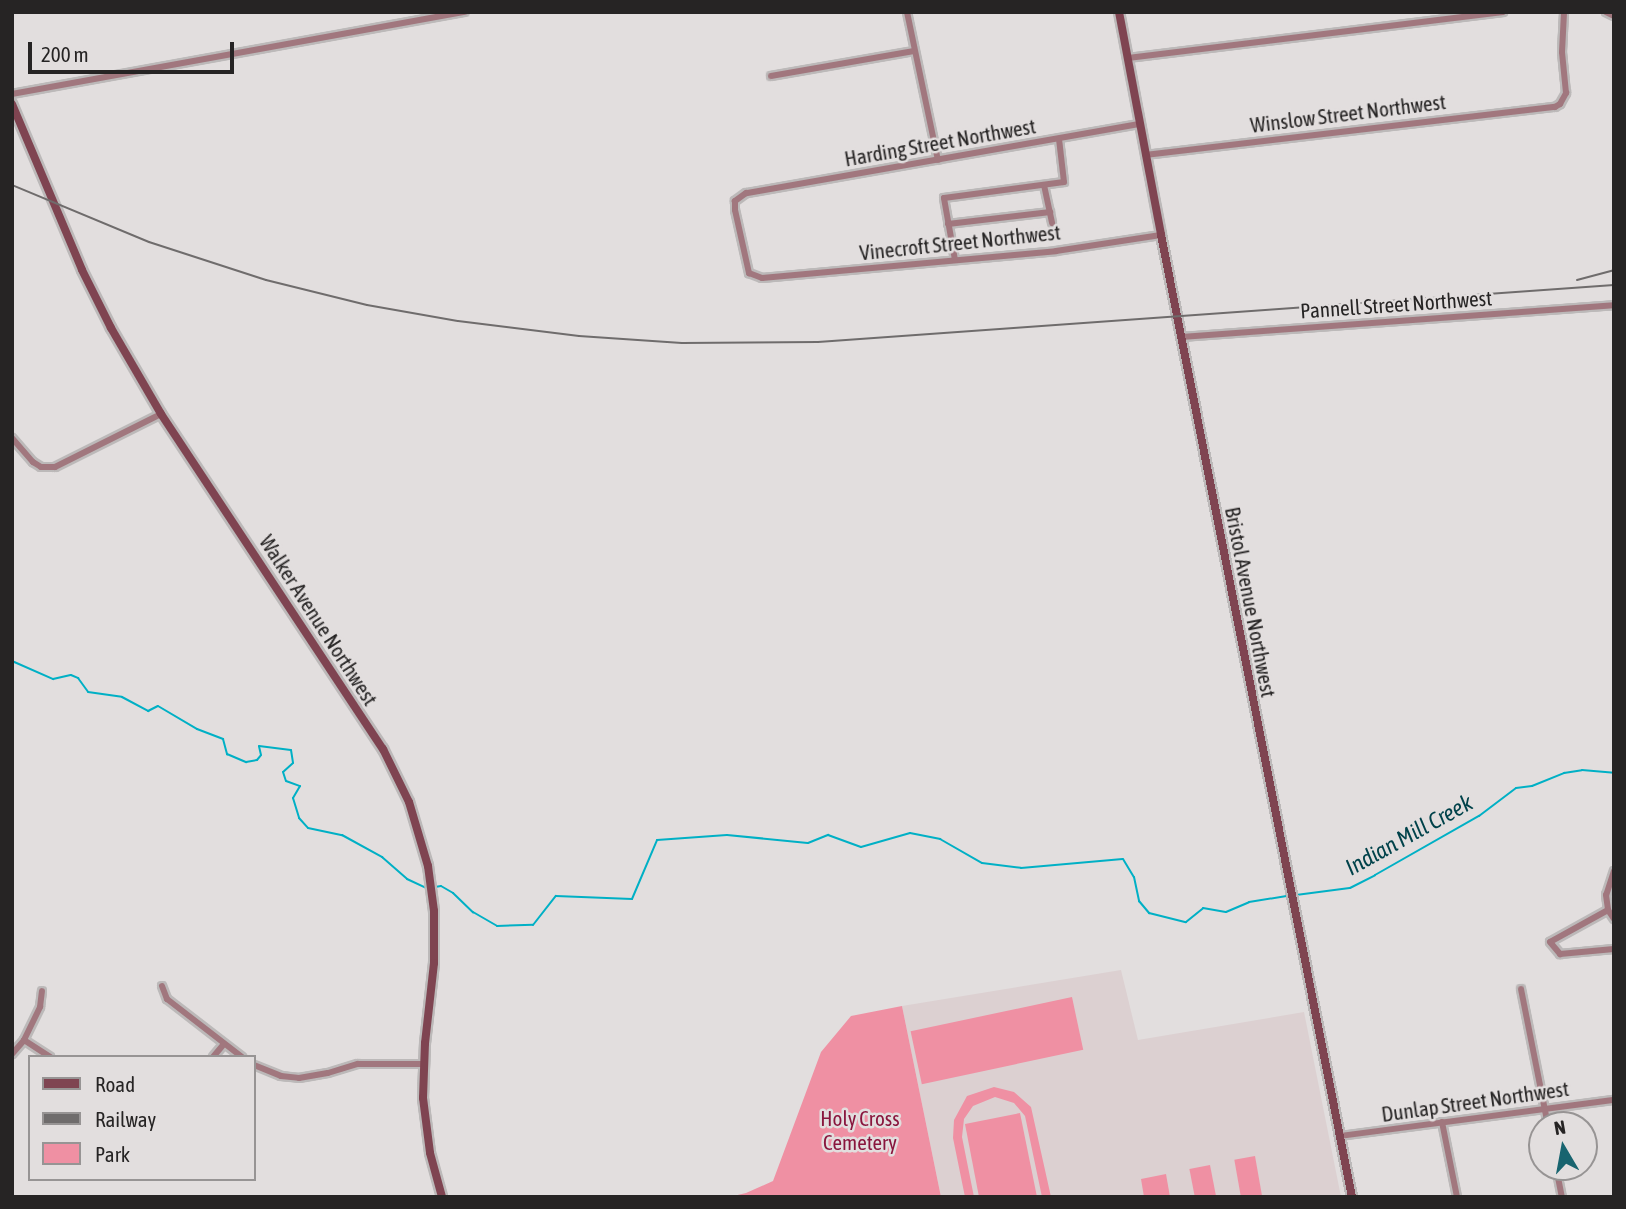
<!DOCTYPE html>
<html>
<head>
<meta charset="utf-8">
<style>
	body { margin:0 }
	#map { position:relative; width:1626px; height:1209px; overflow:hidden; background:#e2dede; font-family:"Asap Condensed",sans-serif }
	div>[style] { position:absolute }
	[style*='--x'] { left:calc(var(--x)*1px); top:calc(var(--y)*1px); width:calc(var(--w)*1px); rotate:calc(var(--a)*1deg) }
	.built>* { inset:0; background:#dcd0d1 }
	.green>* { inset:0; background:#ef90a3; transform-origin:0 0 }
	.stream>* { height:2px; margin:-1px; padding:0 1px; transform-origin:1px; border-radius:1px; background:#00b0c5 }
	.roads { filter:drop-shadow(2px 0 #bcb9b9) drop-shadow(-2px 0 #bcb9b9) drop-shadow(0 2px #bcb9b9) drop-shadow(0 -2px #bcb9b9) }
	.street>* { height:6px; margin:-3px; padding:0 3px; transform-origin:3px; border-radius:3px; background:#a1777e }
	.secondary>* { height:8px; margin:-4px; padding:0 4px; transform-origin:4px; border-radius:4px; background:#7f4451 }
	.rail>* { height:2px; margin:-1px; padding:0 1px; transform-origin:1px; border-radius:1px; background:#6f6c6c }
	span { translate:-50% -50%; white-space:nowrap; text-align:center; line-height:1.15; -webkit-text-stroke:5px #e2dede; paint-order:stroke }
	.street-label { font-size:21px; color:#262424 }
	.park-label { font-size:21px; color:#89153d }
	.water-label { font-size:23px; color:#00424a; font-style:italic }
	.frame { position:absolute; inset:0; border:14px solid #262424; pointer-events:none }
	.legend { position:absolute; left:28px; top:1055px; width:228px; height:126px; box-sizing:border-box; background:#e2dede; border:2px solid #979494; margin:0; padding:9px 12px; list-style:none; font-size:21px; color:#262424 }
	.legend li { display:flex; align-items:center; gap:14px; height:35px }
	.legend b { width:35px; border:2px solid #979494 }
	.north { position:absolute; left:1528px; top:1111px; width:70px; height:70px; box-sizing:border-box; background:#e2dede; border:2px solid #979494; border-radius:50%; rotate:350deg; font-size:19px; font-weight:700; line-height:28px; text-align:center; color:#262424 }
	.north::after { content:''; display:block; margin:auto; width:24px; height:32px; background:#18646f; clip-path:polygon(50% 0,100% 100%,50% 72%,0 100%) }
	.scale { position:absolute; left:28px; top:42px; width:206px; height:32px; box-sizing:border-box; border:4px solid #262424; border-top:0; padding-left:9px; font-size:21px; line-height:24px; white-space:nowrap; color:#262424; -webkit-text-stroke:5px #e2dede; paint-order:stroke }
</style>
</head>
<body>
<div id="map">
	<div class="built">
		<div style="clip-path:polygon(1121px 970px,1138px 1040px,1304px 1012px,1341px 1197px,941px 1197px,902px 1006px)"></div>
	</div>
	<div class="green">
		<div style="left:1072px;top:997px;width:54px;height:165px;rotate:78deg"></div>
		<div style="clip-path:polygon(902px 1006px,941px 1197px,729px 1197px,746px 1193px,773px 1181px,821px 1052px,851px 1016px)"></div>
		<div style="clip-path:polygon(994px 1087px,1014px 1092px,1031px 1107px,1051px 1197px,1042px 1197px,1025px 1116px,1014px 1103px,995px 1097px,973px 1106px,964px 1119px,962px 1137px,974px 1197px,965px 1197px,953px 1138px,954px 1120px,967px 1096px)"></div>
		<div style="clip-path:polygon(1020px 1113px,1037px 1197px,979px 1197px,965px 1124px)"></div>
		<div style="left:1255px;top:1156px;width:42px;height:21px;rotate:80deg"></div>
		<div style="left:1210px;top:1165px;width:33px;height:21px;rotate:79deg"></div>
		<div style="clip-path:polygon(1166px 1174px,1170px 1197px,1144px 1197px,1141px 1179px)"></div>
	</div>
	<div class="stream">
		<div style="--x:12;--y:661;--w:45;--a:23.7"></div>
		<div style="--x:53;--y:679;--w:18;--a:-13"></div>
		<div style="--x:71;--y:675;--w:8;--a:23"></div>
		<div style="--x:78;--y:678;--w:17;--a:54"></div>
		<div style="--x:88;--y:692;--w:34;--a:8"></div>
		<div style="--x:122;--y:697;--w:30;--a:28"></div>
		<div style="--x:148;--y:711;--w:11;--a:-27"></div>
		<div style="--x:158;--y:706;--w:45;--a:30.5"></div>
		<div style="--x:197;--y:729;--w:28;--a:21"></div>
		<div style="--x:223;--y:739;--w:16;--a:75"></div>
		<div style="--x:227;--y:754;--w:21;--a:23"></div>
		<div style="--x:246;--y:762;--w:11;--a:-10"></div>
		<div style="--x:257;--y:760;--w:6;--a:-51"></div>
		<div style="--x:261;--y:755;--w:9;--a:-103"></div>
		<div style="--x:259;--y:746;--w:32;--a:7"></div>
		<div style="--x:291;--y:750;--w:13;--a:81"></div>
		<div style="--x:293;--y:763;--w:13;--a:138"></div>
		<div style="--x:283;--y:772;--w:9;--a:72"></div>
		<div style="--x:286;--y:781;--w:15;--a:20"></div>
		<div style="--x:300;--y:786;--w:14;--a:120"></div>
		<div style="--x:293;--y:798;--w:21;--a:73"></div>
		<div style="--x:299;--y:818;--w:13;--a:48"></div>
		<div style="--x:308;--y:828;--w:35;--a:12"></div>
		<div style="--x:342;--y:835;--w:46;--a:28.8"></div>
		<div style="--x:382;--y:857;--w:33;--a:41"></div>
		<div style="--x:407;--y:879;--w:21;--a:25"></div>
		<div style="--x:435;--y:887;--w:6;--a:-9"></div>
		<div style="--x:441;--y:886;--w:14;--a:30"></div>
		<div style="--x:453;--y:893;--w:28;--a:44"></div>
		<div style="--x:473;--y:912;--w:28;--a:30"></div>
		<div style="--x:497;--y:926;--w:36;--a:-2"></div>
		<div style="--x:533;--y:925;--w:37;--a:-52"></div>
		<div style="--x:556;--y:896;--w:76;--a:2.3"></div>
		<div style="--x:632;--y:899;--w:64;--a:-67"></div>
		<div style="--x:657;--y:840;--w:70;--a:-4.1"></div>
		<div style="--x:727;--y:835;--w:81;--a:5.6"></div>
		<div style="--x:808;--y:843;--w:22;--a:-22"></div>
		<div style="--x:828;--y:835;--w:35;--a:20"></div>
		<div style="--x:861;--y:847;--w:51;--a:-15.9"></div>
		<div style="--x:910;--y:833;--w:31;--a:11"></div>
		<div style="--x:940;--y:839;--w:48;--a:29.7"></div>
		<div style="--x:982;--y:863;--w:39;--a:7"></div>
		<div style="--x:1021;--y:868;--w:102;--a:-5"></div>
		<div style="--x:1123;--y:859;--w:21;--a:59"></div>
		<div style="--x:1134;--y:877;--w:25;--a:78"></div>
		<div style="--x:1139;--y:901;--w:16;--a:50"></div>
		<div style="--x:1149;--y:913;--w:38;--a:14"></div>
		<div style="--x:1186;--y:922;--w:22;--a:-39"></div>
		<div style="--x:1203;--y:908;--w:23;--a:10"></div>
		<div style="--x:1226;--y:912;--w:25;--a:-23"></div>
		<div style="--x:1249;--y:902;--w:38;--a:-9"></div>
		<div style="--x:1296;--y:895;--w:54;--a:-7.4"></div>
		<div style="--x:1350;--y:888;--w:28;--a:-27"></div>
		<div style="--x:1375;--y:875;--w:120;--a:-29.6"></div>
		<div style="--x:1479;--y:816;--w:46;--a:-37.1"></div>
		<div style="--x:1516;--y:788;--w:16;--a:-7"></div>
		<div style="--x:1532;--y:786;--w:35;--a:-22"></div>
		<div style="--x:1564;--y:773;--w:18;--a:-9"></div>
		<div style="--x:1582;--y:770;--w:32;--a:5"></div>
	</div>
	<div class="roads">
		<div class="street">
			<div style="--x:907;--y:12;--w:151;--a:78.2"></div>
			<div style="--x:1606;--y:12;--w:9;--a:27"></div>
			<div style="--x:1128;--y:58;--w:378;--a:-7"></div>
			<div style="--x:771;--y:76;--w:145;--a:-9.9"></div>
			<div style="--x:12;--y:94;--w:460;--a:-10.3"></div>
			<div style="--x:1139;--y:124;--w:399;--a:170"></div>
			<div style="--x:746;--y:193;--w:14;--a:144"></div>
			<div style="--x:735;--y:201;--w:9;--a:90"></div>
			<div style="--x:735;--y:210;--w:65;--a:77.5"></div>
			<div style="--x:749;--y:273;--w:14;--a:21"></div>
			<div style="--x:762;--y:278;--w:295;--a:-5.2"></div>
			<div style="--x:1056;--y:251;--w:106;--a:-8.7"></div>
			<div style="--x:1145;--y:155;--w:413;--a:-6.7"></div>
			<div style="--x:1555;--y:107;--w:6;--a:-31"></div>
			<div style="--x:1560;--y:104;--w:13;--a:-61"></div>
			<div style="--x:1566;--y:93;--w:41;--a:-95.6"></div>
			<div style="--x:1562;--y:52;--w:40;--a:-87.1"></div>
			<div style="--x:1044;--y:185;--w:39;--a:78"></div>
			<div style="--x:948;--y:224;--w:103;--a:-6.7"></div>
			<div style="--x:955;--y:260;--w:63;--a:-100.1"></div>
			<div style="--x:944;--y:198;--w:121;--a:-7.6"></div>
			<div style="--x:1064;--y:182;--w:43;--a:-96.6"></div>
			<div style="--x:1181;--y:337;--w:434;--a:-4.2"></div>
			<div style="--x:12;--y:438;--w:32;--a:49"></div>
			<div style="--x:33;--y:462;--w:9;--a:32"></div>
			<div style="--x:41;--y:467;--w:14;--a:0"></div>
			<div style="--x:55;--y:467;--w:119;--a:-26.6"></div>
			<div style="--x:1614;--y:871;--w:25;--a:108"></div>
			<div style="--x:1606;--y:895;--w:15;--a:82"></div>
			<div style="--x:1608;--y:910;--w:11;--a:56"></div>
			<div style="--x:1608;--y:910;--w:66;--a:151.1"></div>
			<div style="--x:1550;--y:942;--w:16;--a:50"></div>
			<div style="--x:1560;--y:954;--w:54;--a:-5.3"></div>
			<div style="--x:162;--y:986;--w:14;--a:69"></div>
			<div style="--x:167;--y:999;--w:95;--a:37.7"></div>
			<div style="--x:1521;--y:989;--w:139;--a:78.8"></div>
			<div style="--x:24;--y:1040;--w:31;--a:33"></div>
			<div style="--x:12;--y:1054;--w:18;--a:-49"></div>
			<div style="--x:24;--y:1040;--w:37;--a:-64"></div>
			<div style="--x:40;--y:1007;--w:16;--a:-83"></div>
			<div style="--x:213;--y:1057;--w:17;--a:-50"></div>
			<div style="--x:254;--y:1065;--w:29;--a:22"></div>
			<div style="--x:281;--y:1076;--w:18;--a:6"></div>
			<div style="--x:299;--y:1078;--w:29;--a:-10"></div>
			<div style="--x:328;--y:1073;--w:31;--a:-17"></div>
			<div style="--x:358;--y:1064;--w:66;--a:0"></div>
			<div style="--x:1442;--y:1122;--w:76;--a:78.7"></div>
			<div style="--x:1340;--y:1136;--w:276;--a:-7.5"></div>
			<div style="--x:1556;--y:1167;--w:31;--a:79"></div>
		</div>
		<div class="secondary">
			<div style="--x:1119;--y:12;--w:227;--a:79.3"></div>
			<div style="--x:1161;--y:235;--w:981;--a:78.77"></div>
			<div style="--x:12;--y:104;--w:180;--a:67.1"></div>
			<div style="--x:82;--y:270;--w:65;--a:63.4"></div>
			<div style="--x:111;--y:328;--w:99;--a:59.8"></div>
			<div style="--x:161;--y:414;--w:402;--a:56.5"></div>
			<div style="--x:383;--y:749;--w:59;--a:63.9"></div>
			<div style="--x:409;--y:802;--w:67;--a:73.5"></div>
			<div style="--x:428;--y:866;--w:45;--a:82.4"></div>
			<div style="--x:434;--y:911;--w:52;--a:90"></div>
			<div style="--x:434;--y:963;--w:81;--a:96.4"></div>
			<div style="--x:425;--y:1043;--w:55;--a:92.1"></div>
			<div style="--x:423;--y:1098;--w:55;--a:82.7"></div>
			<div style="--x:430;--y:1153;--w:46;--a:74.7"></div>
		</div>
	</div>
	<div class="rail">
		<div style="--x:12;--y:185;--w:148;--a:22.6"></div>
		<div style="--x:149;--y:242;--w:123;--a:18"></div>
		<div style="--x:266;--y:280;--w:104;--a:13.9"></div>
		<div style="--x:367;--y:305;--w:92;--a:10"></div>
		<div style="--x:458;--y:321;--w:122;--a:7.1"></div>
		<div style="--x:579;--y:336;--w:103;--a:3.9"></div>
		<div style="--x:682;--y:343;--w:136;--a:-0.4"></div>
		<div style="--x:818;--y:342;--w:798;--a:-4.1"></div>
		<div style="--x:1577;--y:280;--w:38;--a:-15"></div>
	</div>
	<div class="street-label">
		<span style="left:1348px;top:113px;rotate:-7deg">Winslow Street Northwest</span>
		<span style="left:940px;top:142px;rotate:-10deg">Harding Street Northwest</span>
		<span style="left:960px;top:242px;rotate:-6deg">Vinecroft Street Northwest</span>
		<span style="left:1396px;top:304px;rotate:-4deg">Pannell Street Northwest</span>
		<span style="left:1251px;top:602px;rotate:79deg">Bristol Avenue Northwest</span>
		<span style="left:319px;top:620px;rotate:57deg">Walker Avenue Northwest</span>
		<span style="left:1475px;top:1101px;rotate:-8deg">Dunlap Street Northwest</span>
	</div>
	<div class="park-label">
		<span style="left:860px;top:1130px">Holy Cross<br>Cemetery</span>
	</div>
	<div class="water-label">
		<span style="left:1409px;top:835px;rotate:-29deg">Indian Mill Creek</span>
	</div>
	<div class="frame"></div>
	<ul class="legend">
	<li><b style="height:9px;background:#7f4451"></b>Road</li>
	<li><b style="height:9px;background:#6f6c6c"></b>Railway</li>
	<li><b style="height:19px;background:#ef90a3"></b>Park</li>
	</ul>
	<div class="north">N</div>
	<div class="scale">200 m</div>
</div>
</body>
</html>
